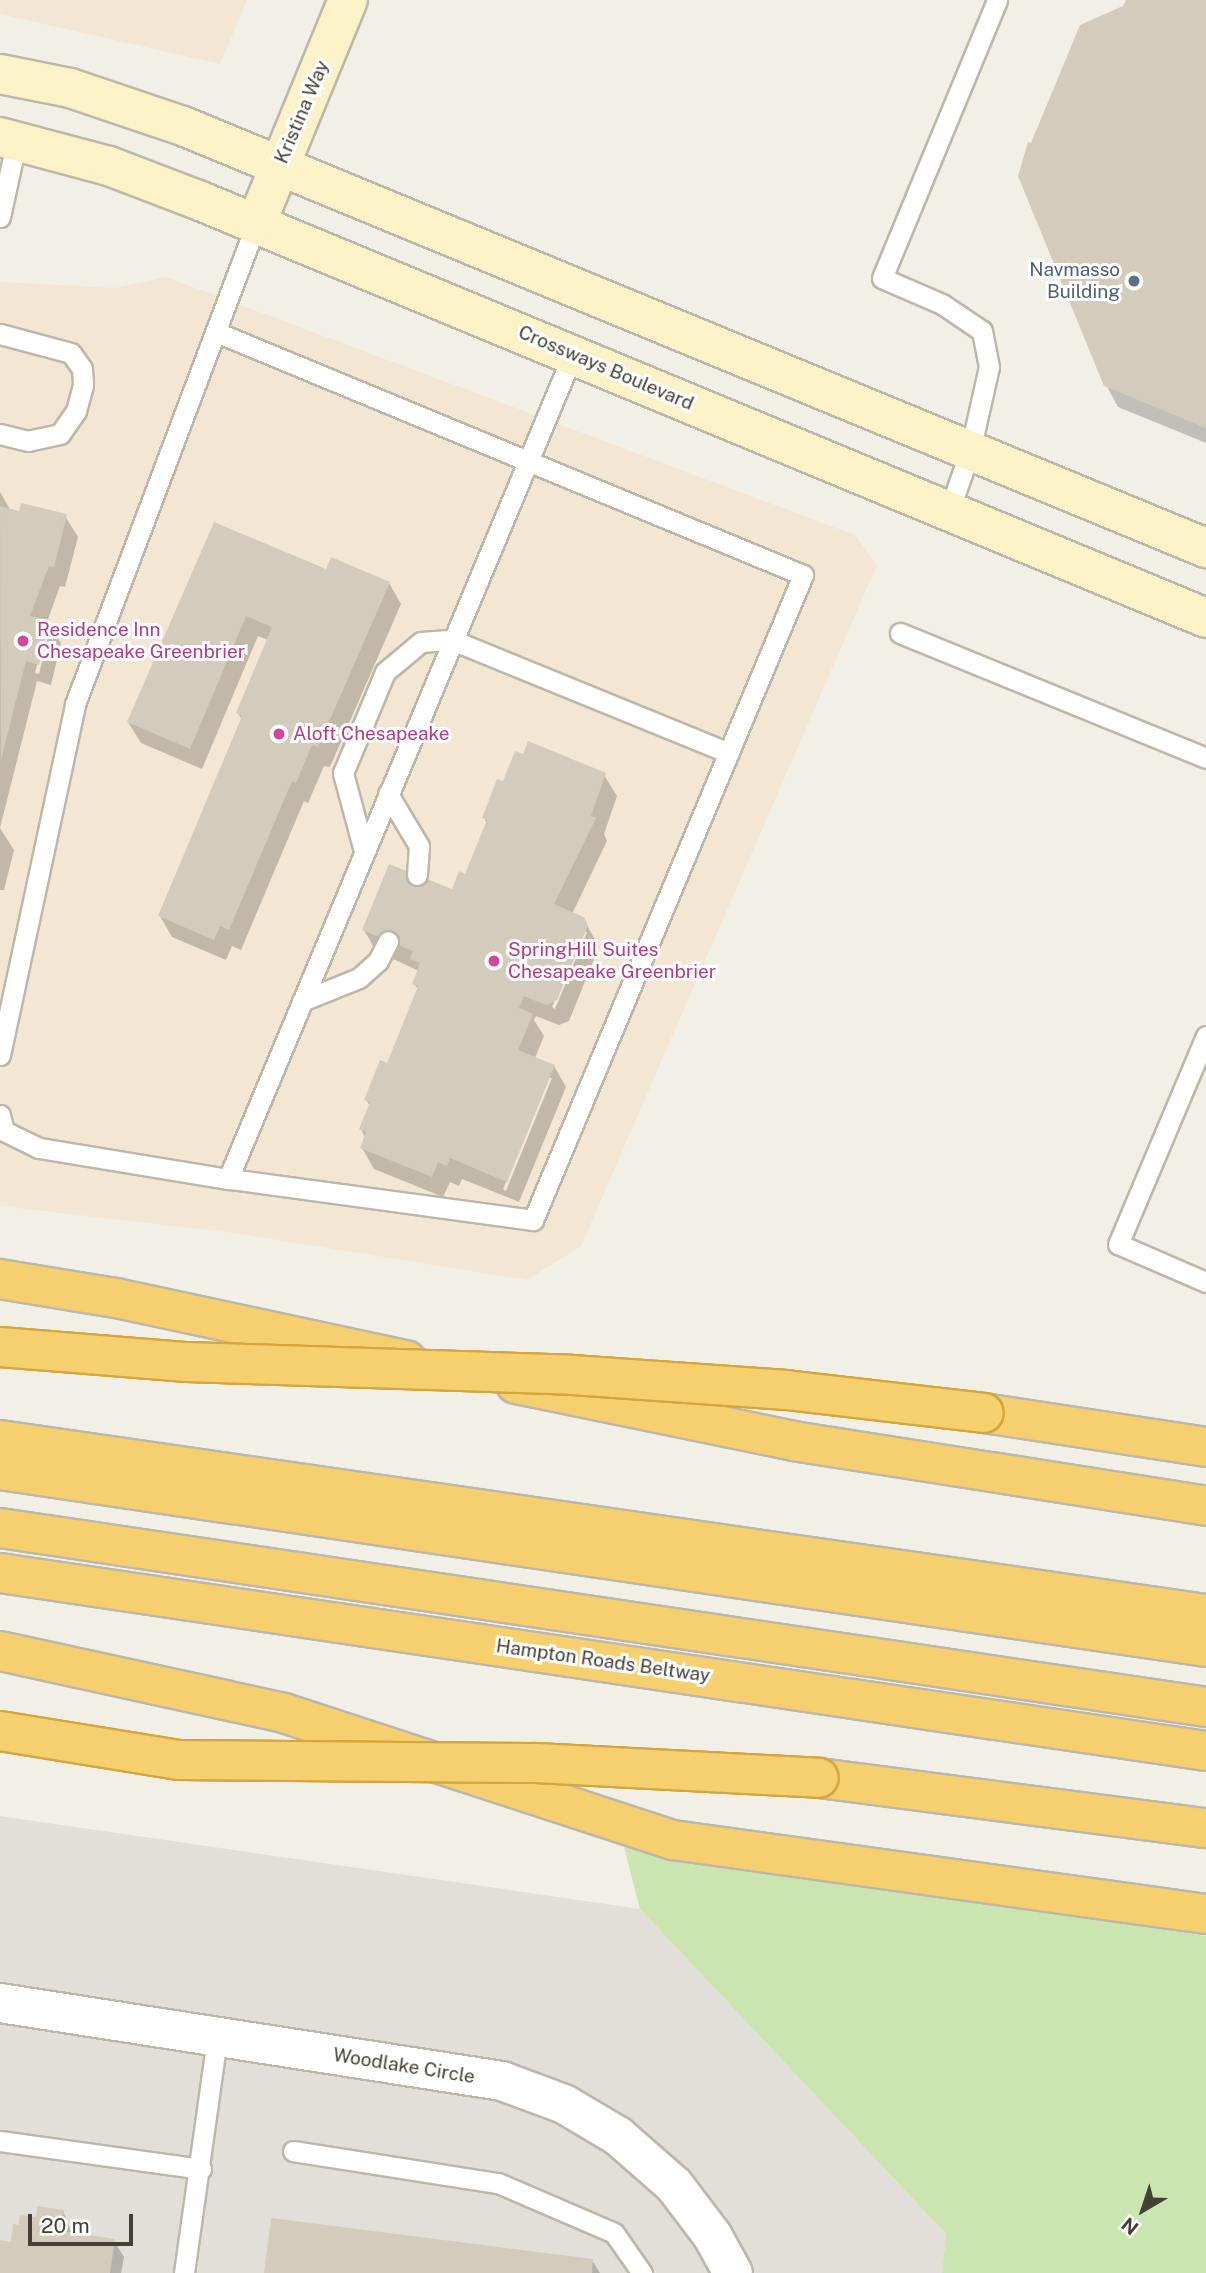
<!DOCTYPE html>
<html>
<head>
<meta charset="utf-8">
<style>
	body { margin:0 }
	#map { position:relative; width:1206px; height:2273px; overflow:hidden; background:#f2efe7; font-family:"Public Sans",sans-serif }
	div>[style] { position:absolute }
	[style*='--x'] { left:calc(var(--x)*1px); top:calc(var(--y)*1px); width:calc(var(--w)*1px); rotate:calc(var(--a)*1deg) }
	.commercial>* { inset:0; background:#f3e7d3 }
	.industrial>* { inset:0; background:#e2ded8 }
	.green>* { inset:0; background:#cbe5b1 }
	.shadow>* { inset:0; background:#0003 }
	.building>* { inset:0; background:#d3ccbd }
	.roads { filter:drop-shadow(2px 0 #bdb7aa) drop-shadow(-2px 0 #bdb7aa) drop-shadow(0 2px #bdb7aa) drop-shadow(0 -2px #bdb7aa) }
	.lane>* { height:19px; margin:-9.5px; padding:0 9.5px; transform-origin:9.5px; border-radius:9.5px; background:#fff }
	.street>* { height:38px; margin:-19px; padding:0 19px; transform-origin:19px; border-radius:19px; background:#fff }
	.secondary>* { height:38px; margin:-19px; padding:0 19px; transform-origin:19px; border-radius:19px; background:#fbf2c7 }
	.highway>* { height:38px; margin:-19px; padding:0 19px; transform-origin:19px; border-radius:19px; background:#f6d06e }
	.bridges { filter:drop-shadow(2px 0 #d5a53e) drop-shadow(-2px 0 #d5a53e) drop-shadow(0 2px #d5a53e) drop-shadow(0 -2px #d5a53e) }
	.highway-bridge>* { height:38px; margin:-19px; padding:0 19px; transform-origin:19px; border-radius:19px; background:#f6d06e }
	.dots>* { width:19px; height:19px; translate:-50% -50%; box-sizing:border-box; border:4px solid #fff; border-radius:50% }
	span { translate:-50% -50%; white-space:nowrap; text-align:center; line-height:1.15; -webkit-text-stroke:6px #fff; paint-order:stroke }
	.street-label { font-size:19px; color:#454036 }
	.service-label { font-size:19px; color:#4e5e75 }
	.right { translate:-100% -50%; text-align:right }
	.hotel-label { font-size:19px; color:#b23c85 }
	.left { translate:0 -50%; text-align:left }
	.north { position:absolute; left:1108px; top:2175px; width:70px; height:70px; -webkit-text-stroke:5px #fff; paint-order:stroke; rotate:219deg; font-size:19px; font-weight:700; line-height:28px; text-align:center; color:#454036 }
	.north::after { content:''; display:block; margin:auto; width:24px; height:32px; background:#454036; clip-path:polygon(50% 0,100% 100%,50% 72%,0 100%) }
	.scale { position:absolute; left:28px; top:2214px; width:105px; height:32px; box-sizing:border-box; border:4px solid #454036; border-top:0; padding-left:9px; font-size:21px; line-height:24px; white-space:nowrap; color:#454036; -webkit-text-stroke:5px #fff; paint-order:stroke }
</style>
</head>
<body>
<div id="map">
	<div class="commercial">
		<div style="clip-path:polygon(0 0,247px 0,220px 64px,0 14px)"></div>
		<div style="clip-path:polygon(166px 277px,855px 535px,877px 565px,581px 1246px,527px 1280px,234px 1233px,0 1206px,0 282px,115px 288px)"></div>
	</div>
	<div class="industrial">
		<div style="clip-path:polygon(0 1816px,640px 1909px,946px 2234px,942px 2273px,0 2273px)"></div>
	</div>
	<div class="green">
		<div style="clip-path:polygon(624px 1847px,1206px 1936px,1206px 2273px,942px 2273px,946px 2234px,640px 1909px)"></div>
	</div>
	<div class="shadow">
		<div style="clip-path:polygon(1128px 0,1206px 0,1206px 443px,1118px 407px,1106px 385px,1032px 145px)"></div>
		<div style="clip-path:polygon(evenodd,0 492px,11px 511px,65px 516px,78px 537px,65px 587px,60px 586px,47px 622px,61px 643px,51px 685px,37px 681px,0 828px,14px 850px,4px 890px,0 890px,0 492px,44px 637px,48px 637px,39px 674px,35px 673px,44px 637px)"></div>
		<div style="clip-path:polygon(215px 524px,327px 571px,389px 583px,401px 604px,330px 767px,324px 766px,308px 803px,304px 801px,241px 950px,232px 946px,226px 960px,172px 937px,160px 916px,242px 720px,238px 713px,268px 640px,258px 636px,202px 769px,141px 743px,128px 722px)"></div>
		<div style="clip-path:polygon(evenodd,604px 775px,617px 796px,604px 834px,607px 841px,572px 914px,583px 918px,599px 947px,569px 1021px,559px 1025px,536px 1016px,534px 1020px,544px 1036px,535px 1058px,554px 1066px,566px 1087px,519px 1202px,462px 1179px,459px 1186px,450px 1182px,443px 1197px,374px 1169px,362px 1148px,365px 1137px,361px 1129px,370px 1106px,366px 1100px,388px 1065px,418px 990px,414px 983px,419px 971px,376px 951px,364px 930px,453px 891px,466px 876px,487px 824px,484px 817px,504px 783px,604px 775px,583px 932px,587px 932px,555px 1009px,552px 1007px,583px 932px,604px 775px,548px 1078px,552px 1078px,506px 1191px,503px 1189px,548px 1078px)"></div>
		<div style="clip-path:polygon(63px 2211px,72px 2234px,114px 2241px,124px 2257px,121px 2273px,0 2273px,0 2242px,12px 2244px,20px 2227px)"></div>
		<div style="clip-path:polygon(592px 2260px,600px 2273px,266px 2273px)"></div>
	</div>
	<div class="building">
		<div style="clip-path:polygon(1126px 0,1206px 0,1206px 428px,1104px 386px,1018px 176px,1028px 142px,1031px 143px,1080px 25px,1123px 6px)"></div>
		<div style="clip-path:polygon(21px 503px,67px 514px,54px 567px,49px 566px,30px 616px,50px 620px,39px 665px,26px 661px,1px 759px,0 506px,19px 511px)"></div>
		<div style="clip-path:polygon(214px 522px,326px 569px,331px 557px,390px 582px,318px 747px,312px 745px,296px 783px,292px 781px,229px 930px,220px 926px,214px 940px,158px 916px,242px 716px,236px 713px,272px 627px,246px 616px,190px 749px,127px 722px)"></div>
		<div style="clip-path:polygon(528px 741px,606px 773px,591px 816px,596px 818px,554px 904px,584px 917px,588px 925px,557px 1000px,546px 1005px,524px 996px,519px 1008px,533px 1014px,518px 1050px,555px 1065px,507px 1182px,450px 1158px,447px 1166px,438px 1162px,432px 1177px,360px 1148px,366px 1132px,359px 1129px,370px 1102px,364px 1100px,380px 1060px,387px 1063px,418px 986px,412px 984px,420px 963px,410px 959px,413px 951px,362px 930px,389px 864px,452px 889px,459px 871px,465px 874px,487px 820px,482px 818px,497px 779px,503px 781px,515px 751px,523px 754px)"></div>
		<div style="clip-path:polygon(37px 2206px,64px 2210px,61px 2231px,115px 2239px,110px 2273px,0 2273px,0 2240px,11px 2242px,13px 2224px,19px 2225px,20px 2215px,36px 2217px)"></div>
		<div style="clip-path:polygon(271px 2218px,593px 2259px,592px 2273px,264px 2273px)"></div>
	</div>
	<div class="roads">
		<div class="lane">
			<div style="--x:0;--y:217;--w:80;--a:-77.7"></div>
			<div style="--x:216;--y:332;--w:635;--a:22.49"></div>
			<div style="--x:803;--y:575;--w:699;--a:112.71"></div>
			<div style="--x:533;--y:1220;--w:308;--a:-172.3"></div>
			<div style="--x:0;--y:334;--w:73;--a:15"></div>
			<div style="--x:71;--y:353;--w:19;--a:55"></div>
			<div style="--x:82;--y:369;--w:16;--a:86"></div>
			<div style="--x:83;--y:385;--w:27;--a:105"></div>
			<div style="--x:76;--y:411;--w:28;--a:125"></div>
			<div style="--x:60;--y:434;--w:33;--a:168"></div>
			<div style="--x:28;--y:441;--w:29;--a:-166"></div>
			<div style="--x:949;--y:511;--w:64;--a:-70.7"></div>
			<div style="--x:970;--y:451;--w:86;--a:-77.3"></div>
			<div style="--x:989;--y:367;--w:37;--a:-101"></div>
			<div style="--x:982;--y:331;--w:48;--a:-146"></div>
			<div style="--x:942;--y:304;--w:65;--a:-156.6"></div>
			<div style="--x:882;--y:278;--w:301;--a:-67.5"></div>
			<div style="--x:900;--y:633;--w:331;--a:22.2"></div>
			<div style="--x:388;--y:794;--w:61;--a:59.2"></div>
			<div style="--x:419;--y:846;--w:29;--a:94"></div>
			<div style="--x:364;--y:851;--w:81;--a:-105.1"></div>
			<div style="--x:343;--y:773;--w:109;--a:-67.4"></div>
			<div style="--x:385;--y:672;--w:47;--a:-39.8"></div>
			<div style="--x:421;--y:642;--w:31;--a:-4"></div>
			<div style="--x:452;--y:640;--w:299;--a:22.2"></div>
			<div style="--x:302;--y:1001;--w:61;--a:-22"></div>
			<div style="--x:359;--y:978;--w:25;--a:-42"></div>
			<div style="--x:378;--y:961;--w:22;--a:-63"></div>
			<div style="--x:1206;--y:1036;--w:226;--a:112.9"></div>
			<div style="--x:1118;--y:1244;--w:96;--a:23.4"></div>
			<div style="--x:0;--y:1055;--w:359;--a:-77.9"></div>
			<div style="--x:75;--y:704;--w:513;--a:-69.34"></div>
			<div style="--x:0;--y:1115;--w:16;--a:76"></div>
			<div style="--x:4;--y:1131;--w:39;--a:26"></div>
			<div style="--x:39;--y:1148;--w:192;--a:9.3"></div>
			<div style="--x:228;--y:1179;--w:894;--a:-67.31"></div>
			<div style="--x:0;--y:2141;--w:203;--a:7.9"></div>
			<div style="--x:293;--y:2151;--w:207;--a:8.9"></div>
			<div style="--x:498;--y:2183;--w:126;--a:23.3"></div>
			<div style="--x:614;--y:2233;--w:49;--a:55"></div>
			<div style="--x:184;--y:2273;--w:238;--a:-82"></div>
		</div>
		<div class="street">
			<div style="--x:0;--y:2003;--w:508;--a:8.83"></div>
			<div style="--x:502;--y:2081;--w:66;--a:20.4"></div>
			<div style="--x:564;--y:2104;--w:63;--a:30.7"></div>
			<div style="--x:618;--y:2136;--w:74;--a:41.2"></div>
			<div style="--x:674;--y:2185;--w:63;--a:52.8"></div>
			<div style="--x:712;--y:2235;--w:43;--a:61.1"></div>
		</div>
		<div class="secondary">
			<div style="--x:0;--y:74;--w:71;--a:11.3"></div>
			<div style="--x:70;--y:88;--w:119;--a:18.6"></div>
			<div style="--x:183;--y:126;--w:1107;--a:22.42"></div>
			<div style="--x:0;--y:137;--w:113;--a:14.9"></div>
			<div style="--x:109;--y:166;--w:95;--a:20.9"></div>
			<div style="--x:198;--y:200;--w:1091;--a:22.52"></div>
			<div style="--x:256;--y:224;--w:242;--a:-67.7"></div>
		</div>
		<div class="highway">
			<div style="--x:0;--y:1279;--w:118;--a:9.3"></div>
			<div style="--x:116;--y:1298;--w:297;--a:12.1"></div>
			<div style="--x:516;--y:1384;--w:283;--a:11.6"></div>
			<div style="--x:793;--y:1441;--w:418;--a:8.9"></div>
			<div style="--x:984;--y:1413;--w:225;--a:8.7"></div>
			<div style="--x:0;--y:1440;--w:1218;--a:8.21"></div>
			<div style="--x:0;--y:1470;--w:1219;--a:8.35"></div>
			<div style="--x:0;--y:1528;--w:1219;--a:8.44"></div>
			<div style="--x:0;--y:1573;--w:1219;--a:8.4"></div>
			<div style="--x:0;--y:1651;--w:291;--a:12.3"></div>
			<div style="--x:284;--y:1713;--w:409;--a:18.1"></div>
			<div style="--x:673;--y:1840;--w:538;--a:7.9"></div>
			<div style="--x:819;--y:1778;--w:390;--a:7.4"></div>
		</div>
	</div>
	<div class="bridges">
		<div class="highway-bridge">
			<div style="--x:0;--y:1347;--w:188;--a:4.6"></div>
			<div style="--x:187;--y:1362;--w:385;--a:1.9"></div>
			<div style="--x:572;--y:1375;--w:215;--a:4"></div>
			<div style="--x:786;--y:1390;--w:199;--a:6.6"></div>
			<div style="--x:0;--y:1731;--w:181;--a:9.2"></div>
			<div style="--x:179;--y:1760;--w:357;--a:0.5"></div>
			<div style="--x:536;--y:1763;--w:283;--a:3"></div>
		</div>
	</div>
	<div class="dots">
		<div style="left:1134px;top:281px;background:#5c6f8a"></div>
		<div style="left:23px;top:641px;background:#d1479c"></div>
		<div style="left:279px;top:734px;background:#d1479c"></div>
		<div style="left:494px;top:961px;background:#d1479c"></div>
	</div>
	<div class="street-label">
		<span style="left:302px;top:112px;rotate:-67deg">Kristina Way</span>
		<span style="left:606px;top:368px;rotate:23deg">Crossways Boulevard</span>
		<span style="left:603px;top:1661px;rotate:8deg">Hampton Roads Beltway</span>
		<span style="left:404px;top:2066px;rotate:9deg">Woodlake Circle</span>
	</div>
	<div class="service-label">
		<span class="right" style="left:1120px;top:281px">Navmasso<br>Building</span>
	</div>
	<div class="hotel-label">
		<span class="left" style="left:37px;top:641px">Residence Inn<br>Chesapeake Greenbrier</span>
		<span class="left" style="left:293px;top:734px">Aloft Chesapeake</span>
		<span class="left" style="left:508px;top:961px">SpringHill Suites<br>Chesapeake Greenbrier</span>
	</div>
	<div class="north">N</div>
	<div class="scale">20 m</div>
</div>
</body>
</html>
